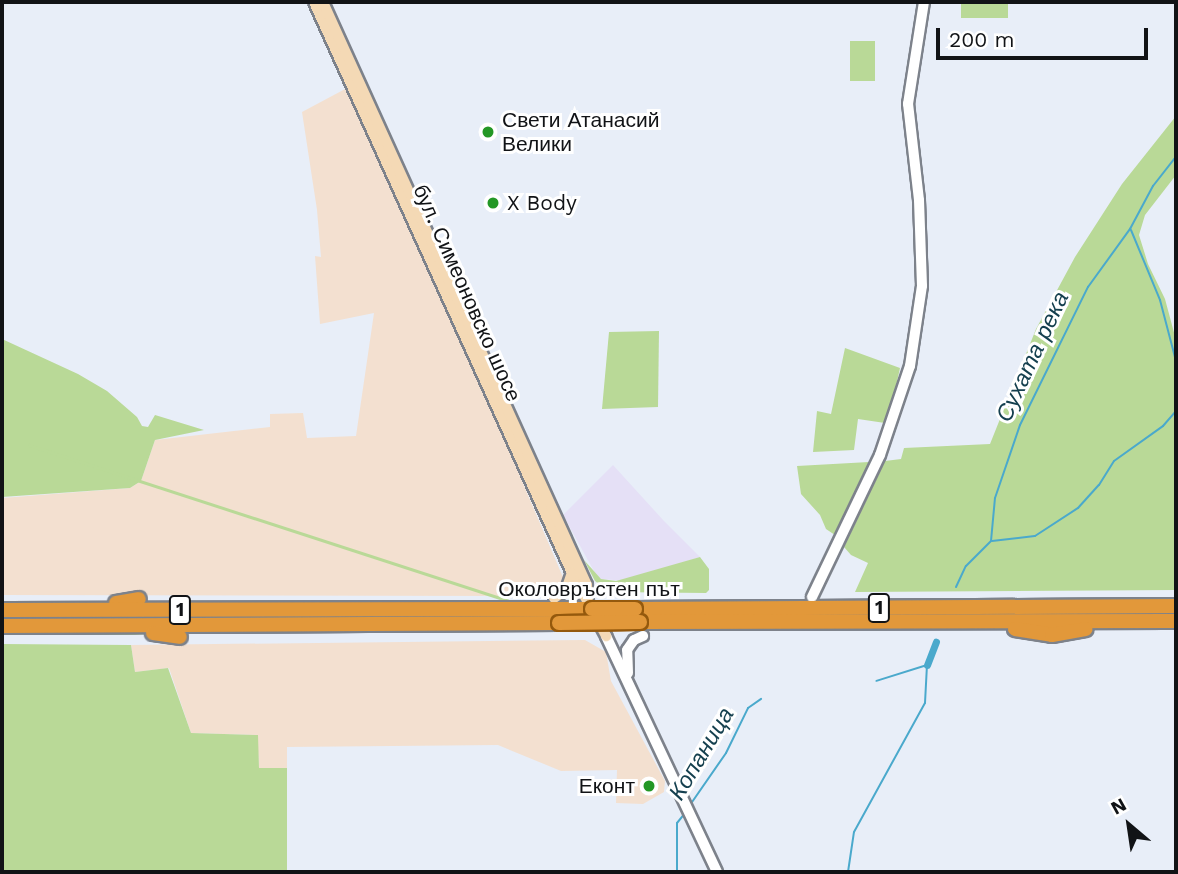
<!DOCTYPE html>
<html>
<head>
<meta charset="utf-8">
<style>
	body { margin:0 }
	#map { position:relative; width:1178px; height:874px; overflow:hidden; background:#e8eef8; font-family:"Work Sans",sans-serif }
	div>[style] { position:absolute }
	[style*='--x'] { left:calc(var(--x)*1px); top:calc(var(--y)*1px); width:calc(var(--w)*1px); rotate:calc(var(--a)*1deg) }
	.commercial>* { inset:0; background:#f3e0d0 }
	.industrial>* { inset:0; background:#e5e0f6 }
	.green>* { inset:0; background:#b9d997; transform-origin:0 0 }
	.stream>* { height:2px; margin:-1px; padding:0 1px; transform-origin:1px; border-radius:1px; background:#4aa9cc }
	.canal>* { height:7px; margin:-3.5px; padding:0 3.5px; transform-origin:3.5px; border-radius:3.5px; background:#4aa9cc }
	.roads { filter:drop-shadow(2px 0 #7d828b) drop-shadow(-2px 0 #7d828b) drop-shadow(0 2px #7d828b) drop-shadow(0 -2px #7d828b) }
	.tertiary>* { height:10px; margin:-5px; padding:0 5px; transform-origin:5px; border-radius:5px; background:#fff }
	.secondary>* { height:10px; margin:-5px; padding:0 5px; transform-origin:5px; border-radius:5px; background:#f4d9b5 }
	.trunk>* { height:14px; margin:-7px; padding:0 7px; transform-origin:7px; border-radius:7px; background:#e2983a }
	.bridges { filter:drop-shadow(2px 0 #94590d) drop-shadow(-2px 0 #94590d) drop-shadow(0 2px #94590d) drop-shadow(0 -2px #94590d) }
	.trunk-bridge>* { height:14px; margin:-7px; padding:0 7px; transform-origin:7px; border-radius:7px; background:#e2983a }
	.dots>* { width:19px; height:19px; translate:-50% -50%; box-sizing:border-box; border:4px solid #fff; border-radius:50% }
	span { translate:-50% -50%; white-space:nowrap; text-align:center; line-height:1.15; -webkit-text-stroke:6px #fff; paint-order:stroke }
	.shield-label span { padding:2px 5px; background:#fff; border:2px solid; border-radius:5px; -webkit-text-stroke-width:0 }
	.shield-label { font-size:19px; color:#111316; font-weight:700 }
	.poi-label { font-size:21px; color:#111316 }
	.left { translate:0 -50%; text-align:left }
	.right { translate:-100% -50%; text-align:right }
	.street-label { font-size:21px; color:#111316 }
	.water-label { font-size:23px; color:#15404f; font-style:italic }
	.frame { position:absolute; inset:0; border:4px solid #111316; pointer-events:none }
	.north { position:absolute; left:1094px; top:790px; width:70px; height:70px; -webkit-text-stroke:5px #fff; paint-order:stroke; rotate:331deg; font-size:19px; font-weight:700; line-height:28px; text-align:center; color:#111316 }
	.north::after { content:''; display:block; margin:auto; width:24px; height:32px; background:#111316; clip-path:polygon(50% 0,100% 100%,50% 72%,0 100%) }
	.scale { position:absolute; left:936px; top:28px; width:212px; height:32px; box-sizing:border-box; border:4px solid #111316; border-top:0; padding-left:9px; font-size:21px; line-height:24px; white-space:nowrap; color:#111316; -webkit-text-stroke:5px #fff; paint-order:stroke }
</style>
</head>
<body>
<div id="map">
	<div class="commercial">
		<div style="clip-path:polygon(347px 88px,476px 373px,565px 582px,561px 589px,552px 596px,2px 595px,2px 498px,130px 488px,141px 481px,155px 440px,270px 427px,270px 414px,303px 413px,307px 438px,356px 436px,374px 313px,320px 324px,315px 256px,321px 257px,317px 210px,302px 112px)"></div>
		<div style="clip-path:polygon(585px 640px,606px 652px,611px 681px,665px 781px,664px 792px,643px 804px,616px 803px,617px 770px,561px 771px,498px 745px,287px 747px,287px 768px,259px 768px,257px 735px,191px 733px,169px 668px,135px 672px,131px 645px)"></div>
	</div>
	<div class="industrial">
		<div style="clip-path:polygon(613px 465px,664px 521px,700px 557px,626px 581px,601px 579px,595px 573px,563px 515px)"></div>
	</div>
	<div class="green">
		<div style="left:961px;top:2px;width:47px;height:16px"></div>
		<div style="left:850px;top:41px;width:25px;height:40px"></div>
		<div style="clip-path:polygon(1176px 116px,1176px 175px,1145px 215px,1139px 235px,1148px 264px,1165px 299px,1176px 340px,1176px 590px,855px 592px,868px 563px,851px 555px,844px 547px,885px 461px,901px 459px,904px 448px,990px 444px,1036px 329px,1075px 257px,1122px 184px)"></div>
		<div style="clip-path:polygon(659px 331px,658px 407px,602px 409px,609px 332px)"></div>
		<div style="clip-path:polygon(2px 339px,78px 374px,107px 391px,137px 417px,142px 426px,148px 427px,155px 415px,204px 430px,155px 440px,141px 481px,130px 488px,2px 497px)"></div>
		<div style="clip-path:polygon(845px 348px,900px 368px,893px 400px,885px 423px,858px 419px,854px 450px,813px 452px,817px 411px,831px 414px)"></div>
		<div style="clip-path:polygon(869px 462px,869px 464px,835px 535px,826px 529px,820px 515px,801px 494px,797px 466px)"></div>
		<div style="clip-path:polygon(700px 557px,709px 569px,709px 590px,706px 593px,610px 592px,595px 581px,584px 560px,601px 579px,616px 581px)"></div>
		<div style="left:556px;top:615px;width:3px;height:554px;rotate:108deg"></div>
		<div style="clip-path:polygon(2px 632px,111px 632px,147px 635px,2px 635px)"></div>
		<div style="clip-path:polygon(2px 644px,131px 645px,135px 672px,168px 668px,191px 733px,258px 735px,259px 768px,287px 768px,287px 872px,2px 872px)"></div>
	</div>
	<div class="stream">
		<div style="--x:1131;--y:230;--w:76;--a:67.5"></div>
		<div style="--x:1160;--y:300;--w:63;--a:75.3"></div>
		<div style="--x:992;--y:541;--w:43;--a:-6.6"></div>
		<div style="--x:1035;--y:536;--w:51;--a:-33.1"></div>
		<div style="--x:1078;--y:508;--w:31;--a:-48"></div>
		<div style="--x:1099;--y:485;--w:28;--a:-58"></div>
		<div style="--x:1114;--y:461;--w:60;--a:-35.5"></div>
		<div style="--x:1163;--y:426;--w:20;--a:-49"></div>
		<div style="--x:956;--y:587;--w:23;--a:-65"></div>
		<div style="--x:966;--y:566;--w:35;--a:-45"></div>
		<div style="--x:991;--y:541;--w:43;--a:-84.7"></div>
		<div style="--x:995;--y:498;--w:77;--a:-71.1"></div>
		<div style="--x:1020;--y:425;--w:154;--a:-63.8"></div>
		<div style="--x:1088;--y:287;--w:72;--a:-54.1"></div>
		<div style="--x:1130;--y:229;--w:49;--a:-61.9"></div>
		<div style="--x:1153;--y:186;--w:37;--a:-52"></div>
		<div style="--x:690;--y:805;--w:63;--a:-55.3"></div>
		<div style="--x:726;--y:753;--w:50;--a:-63.9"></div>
		<div style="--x:748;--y:708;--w:16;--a:-35"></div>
		<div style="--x:677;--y:872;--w:49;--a:-90"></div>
		<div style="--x:677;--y:823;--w:13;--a:-51"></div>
		<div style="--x:848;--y:872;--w:40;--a:-81.5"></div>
		<div style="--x:854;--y:832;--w:147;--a:-61.2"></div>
		<div style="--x:925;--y:703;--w:38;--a:-87"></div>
		<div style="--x:927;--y:665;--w:53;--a:162.6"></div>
	</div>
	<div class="canal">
		<div style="--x:927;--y:665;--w:25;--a:-69"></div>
	</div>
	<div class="roads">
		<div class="tertiary">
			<div style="--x:812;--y:597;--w:157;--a:-64.4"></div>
			<div style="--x:880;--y:455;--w:94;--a:-71.4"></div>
			<div style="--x:910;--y:366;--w:81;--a:-81.5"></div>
			<div style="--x:922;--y:286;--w:86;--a:-92"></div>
			<div style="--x:919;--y:200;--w:97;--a:-96.5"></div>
			<div style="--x:908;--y:104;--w:103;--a:-81.1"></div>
			<div style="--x:606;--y:636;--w:261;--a:64.8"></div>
			<div style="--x:628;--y:673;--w:23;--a:-92"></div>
			<div style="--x:627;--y:650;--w:12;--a:-55"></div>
			<div style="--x:634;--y:640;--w:10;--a:-24"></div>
		</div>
		<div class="secondary">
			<div style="--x:314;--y:2;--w:627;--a:65.68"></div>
			<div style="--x:572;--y:573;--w:72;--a:61.6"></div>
			<div style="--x:323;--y:2;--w:640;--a:65.64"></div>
			<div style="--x:587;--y:585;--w:13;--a:86"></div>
			<div style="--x:554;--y:598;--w:14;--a:-34"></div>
			<div style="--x:566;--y:590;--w:18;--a:-71"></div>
		</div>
		<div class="trunk">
			<div style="--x:116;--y:603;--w:23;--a:-10"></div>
			<div style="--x:635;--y:609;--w:541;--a:-0.32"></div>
			<div style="--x:2;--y:610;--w:590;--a:-0.1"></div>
			<div style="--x:640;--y:622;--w:536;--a:-0.11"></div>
			<div style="--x:2;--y:626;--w:557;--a:-0.31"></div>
			<div style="--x:1015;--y:629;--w:37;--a:9"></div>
			<div style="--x:1052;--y:635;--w:34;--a:-10"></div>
			<div style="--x:153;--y:633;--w:27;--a:8"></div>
		</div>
	</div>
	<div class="bridges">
		<div class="trunk-bridge">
			<div style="--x:592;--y:609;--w:43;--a:0"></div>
			<div style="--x:559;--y:623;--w:81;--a:-0.7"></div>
		</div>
	</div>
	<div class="dots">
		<div style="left:488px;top:132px;background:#239725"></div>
		<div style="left:493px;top:203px;background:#239725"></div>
		<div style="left:649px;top:786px;background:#239725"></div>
	</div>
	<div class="shield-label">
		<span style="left:879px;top:608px">1</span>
		<span style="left:180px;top:610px">1</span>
	</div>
	<div class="poi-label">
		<span class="left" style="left:502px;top:132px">Свети Атанасий<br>Велики</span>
		<span class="left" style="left:507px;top:203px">X Body</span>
		<span class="right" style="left:635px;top:786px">Еконт</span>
	</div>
	<div class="street-label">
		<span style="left:467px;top:293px;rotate:66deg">бул. Симеоновско шосе</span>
		<span style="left:589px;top:589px">Околовръстен път</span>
	</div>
	<div class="water-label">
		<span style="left:1033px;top:357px;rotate:-65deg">Сухата река</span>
		<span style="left:702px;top:754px;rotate:-59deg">Копаница</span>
	</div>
	<div class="frame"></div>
	<div class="north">N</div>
	<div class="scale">200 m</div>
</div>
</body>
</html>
